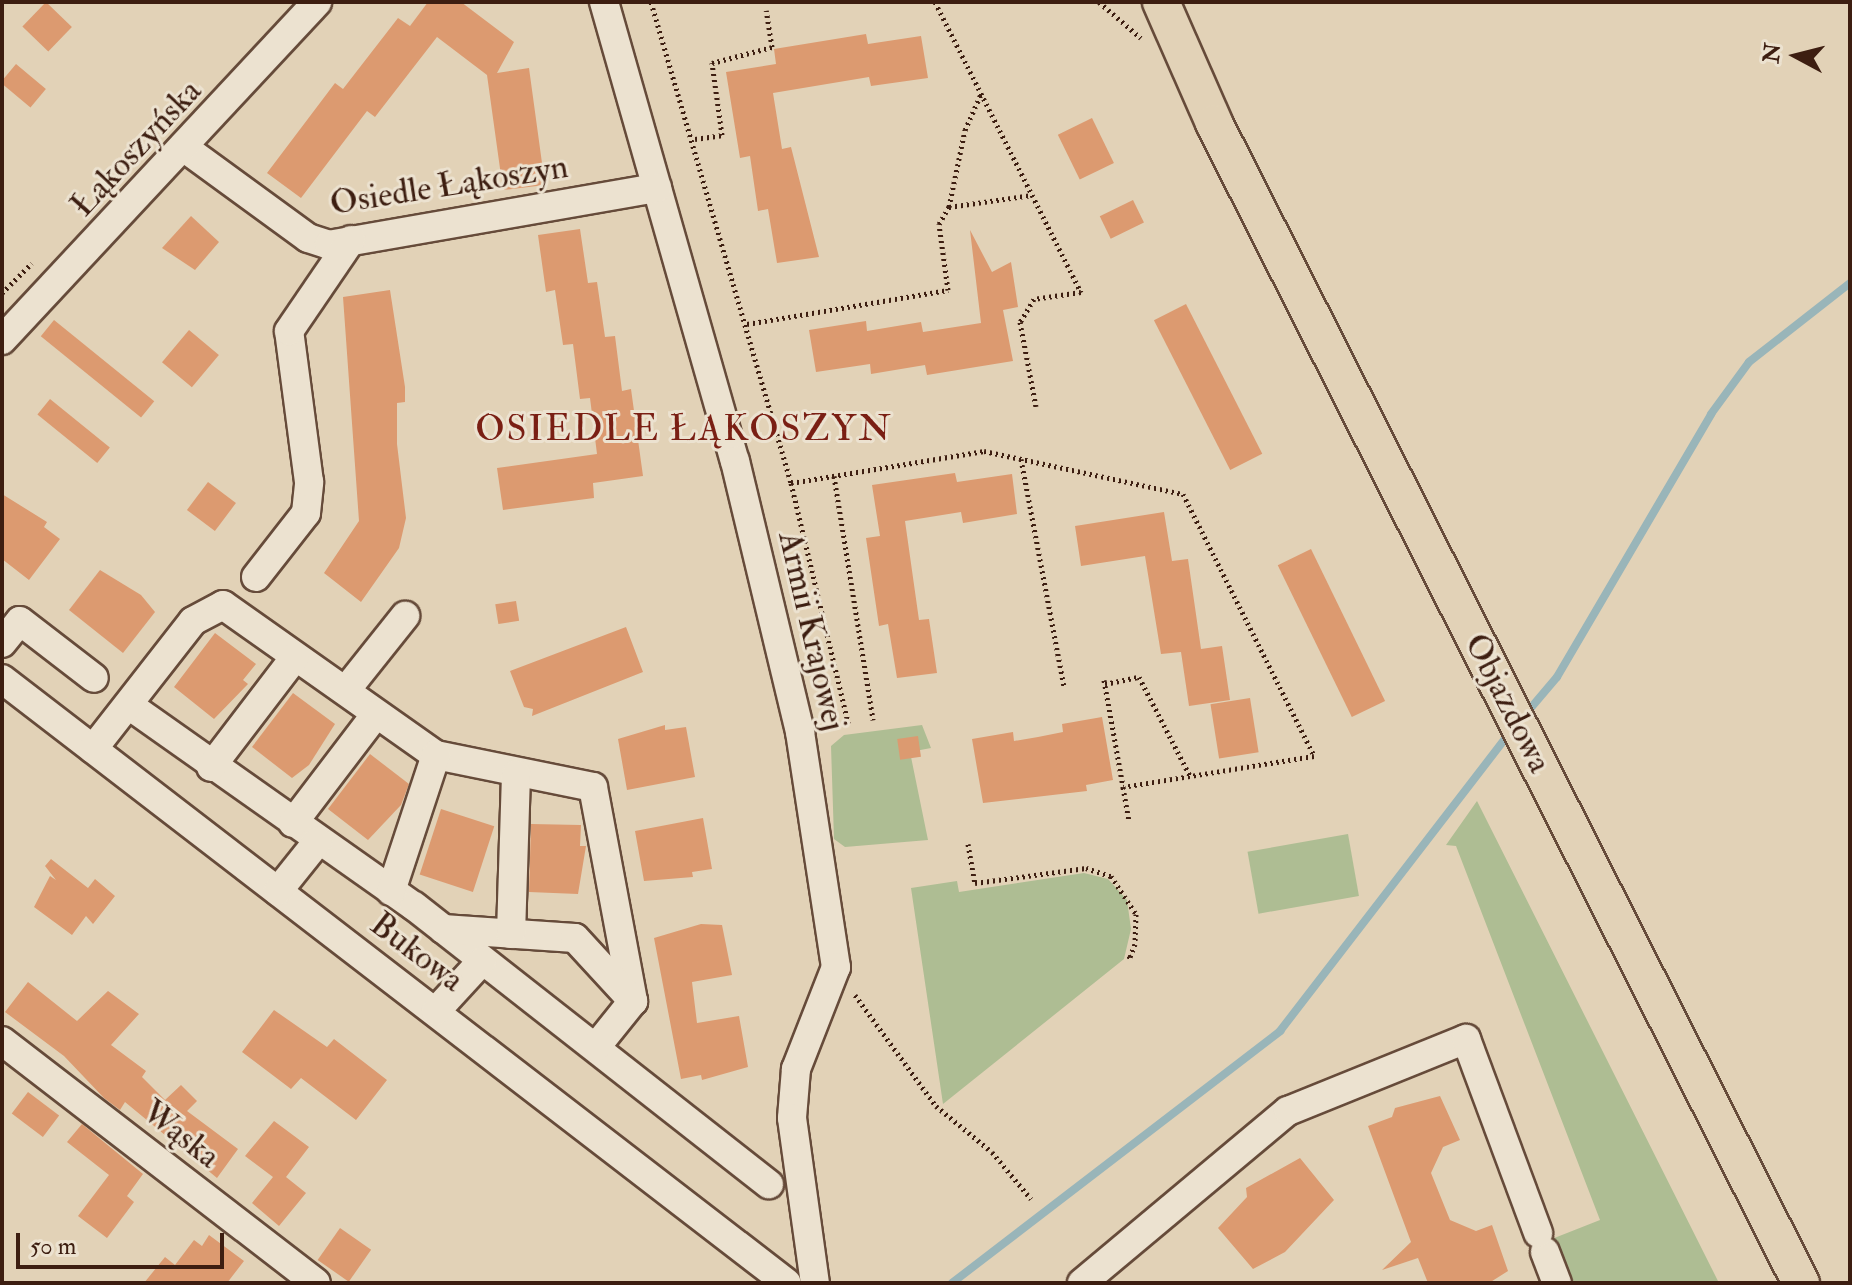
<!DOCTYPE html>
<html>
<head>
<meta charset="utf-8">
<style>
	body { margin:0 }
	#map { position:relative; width:1852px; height:1285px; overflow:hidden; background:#e2d2b7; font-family:"IM FELL Double Pica",serif }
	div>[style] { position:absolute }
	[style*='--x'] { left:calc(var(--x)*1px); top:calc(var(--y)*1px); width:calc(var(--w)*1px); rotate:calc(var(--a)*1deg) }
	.green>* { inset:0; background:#aebd93; transform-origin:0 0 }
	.stream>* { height:8px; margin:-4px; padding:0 4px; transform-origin:4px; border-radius:4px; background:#99b5b9 }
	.building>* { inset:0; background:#dc9a70; transform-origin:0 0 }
	.path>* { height:5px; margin-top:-2.5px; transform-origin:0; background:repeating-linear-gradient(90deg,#3d1e11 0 2px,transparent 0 6px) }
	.roads { filter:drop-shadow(2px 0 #664b3a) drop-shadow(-2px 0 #664b3a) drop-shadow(0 2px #664b3a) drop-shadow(0 -2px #664b3a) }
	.minor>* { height:28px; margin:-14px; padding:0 14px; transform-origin:14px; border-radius:14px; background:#ece2d0 }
	.major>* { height:36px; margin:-18px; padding:0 18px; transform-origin:18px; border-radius:18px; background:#e2d2b7 }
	span { translate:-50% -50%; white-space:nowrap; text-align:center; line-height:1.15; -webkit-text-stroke:6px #ece2d0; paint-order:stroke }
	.street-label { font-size:34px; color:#3d1e11 }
	.neighbourhood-label { font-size:36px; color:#7a1f14; letter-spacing:2px }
	.frame { position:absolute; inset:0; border:4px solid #3d1e11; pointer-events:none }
	.north { position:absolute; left:1756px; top:16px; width:80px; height:80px; -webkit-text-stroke:6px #ece2d0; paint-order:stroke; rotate:277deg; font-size:22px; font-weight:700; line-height:32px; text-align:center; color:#3d1e11 }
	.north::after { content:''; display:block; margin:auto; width:28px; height:36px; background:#3d1e11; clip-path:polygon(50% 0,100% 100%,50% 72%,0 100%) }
	.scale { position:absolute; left:16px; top:1233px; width:208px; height:36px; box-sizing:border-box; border:4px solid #3d1e11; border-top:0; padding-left:10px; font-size:24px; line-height:28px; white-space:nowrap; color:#3d1e11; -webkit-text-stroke:6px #ece2d0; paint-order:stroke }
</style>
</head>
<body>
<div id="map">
	<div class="green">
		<div style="clip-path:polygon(922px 725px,931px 748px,910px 752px,928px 840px,845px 847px,834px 839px,831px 746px,844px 735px)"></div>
		<div style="clip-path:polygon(1477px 801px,1719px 1283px,1543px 1283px,1534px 1246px,1600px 1220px,1456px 846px,1446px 845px)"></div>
		<div style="left:1348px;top:834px;width:63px;height:102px;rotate:80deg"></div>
		<div style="clip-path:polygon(1084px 873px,1108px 879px,1127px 900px,1131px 929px,1124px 959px,943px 1104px,911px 888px,957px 881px,959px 892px)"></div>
	</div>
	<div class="stream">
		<div style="--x:1524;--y:716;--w:51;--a:-49.8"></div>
		<div style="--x:1557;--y:677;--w:305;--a:-59.6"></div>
		<div style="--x:1711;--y:414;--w:64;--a:-53.8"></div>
		<div style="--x:1749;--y:362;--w:128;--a:-38"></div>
		<div style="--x:952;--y:1283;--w:414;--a:-37.5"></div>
		<div style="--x:1280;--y:1031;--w:377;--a:-52.4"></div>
	</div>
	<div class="building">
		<div style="left:46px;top:2px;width:36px;height:34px;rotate:44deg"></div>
		<div style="clip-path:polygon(428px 2px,461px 2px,514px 42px,497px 73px,529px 68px,545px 185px,503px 190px,487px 75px,437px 37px,375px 117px,367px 111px,301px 198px,267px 173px,335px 83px,343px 89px,398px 18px,410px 26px)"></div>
		<div style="clip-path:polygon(866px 34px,868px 44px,921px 36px,928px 78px,871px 86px,869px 77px,773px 93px,782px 149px,791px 147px,819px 257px,777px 263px,768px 209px,758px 211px,750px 156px,740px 158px,726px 72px,776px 64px,774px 49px)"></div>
		<div style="left:16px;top:64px;width:39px;height:24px;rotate:40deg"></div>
		<div style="left:1092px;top:118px;width:50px;height:38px;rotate:64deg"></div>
		<div style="left:1133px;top:200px;width:25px;height:37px;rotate:64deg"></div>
		<div style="clip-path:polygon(191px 216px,219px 242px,195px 270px,162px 248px)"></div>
		<div style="clip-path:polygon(580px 229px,588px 283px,597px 282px,605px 337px,615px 336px,622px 391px,631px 389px,643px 476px,593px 483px,594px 498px,503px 510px,497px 468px,597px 454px,590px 398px,580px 399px,573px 344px,563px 345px,555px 290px,546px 292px,538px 235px)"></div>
		<div style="clip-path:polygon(970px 230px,992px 272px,1011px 262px,1018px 307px,1003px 310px,1013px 361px,927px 375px,925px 365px,871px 374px,870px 364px,816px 372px,809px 330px,866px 321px,867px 331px,921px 322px,923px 332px,981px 323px)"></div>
		<div style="clip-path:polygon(390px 290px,405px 387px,405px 402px,397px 403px,397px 444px,406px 518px,399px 548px,361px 602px,324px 573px,359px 521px,343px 297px)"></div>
		<div style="left:1186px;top:304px;width:168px;height:36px;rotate:63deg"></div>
		<div style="left:54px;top:320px;width:129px;height:21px;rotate:39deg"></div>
		<div style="left:189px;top:330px;width:39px;height:42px;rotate:40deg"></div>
		<div style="left:50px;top:399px;width:77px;height:20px;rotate:39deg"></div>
		<div style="clip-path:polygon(955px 473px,957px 482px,1012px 474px,1017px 514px,963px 523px,961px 512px,905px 521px,919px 620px,929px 619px,937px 673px,897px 678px,888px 624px,879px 626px,866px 538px,880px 536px,872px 485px)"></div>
		<div style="left:208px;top:482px;width:35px;height:35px;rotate:37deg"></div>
		<div style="clip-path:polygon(2px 494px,47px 522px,44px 527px,60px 539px,29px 580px,2px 559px)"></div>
		<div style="clip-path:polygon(1164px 512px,1172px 561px,1188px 559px,1201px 649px,1222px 646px,1230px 700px,1189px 706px,1181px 652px,1161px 654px,1145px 556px,1081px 566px,1075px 526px)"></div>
		<div style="left:1311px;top:549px;width:169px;height:37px;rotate:64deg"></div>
		<div style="clip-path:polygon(100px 570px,141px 595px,155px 612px,123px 653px,69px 610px)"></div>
		<div style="left:516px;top:601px;width:20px;height:21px;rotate:81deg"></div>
		<div style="clip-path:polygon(626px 627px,643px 672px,532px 716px,533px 709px,524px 707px,510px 671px)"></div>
		<div style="clip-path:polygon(215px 633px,256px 664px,243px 680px,248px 684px,214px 719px,174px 687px)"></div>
		<div style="clip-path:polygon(293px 693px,335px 724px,309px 765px,292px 778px,252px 747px)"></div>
		<div style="left:1250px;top:698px;width:55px;height:40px;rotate:81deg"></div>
		<div style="clip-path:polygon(1102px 717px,1113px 780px,1086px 785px,1087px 791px,983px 803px,972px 739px,1013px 732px,1014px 741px,1038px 737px,1063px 732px,1062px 724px)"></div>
		<div style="clip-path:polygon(665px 725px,665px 730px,686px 727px,695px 777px,627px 790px,618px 739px)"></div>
		<div style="left:918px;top:736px;width:21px;height:21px;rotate:82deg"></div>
		<div style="clip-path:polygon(370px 754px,409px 784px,401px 805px,368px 840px,328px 809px)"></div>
		<div style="left:441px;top:809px;width:56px;height:69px;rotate:18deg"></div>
		<div style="clip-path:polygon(703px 818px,712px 869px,692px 872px,693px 877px,644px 881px,635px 831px)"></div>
		<div style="clip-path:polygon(531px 824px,581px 825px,580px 846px,586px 846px,578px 894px,529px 892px)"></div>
		<div style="clip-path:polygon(51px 859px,88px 888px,95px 879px,115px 896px,93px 924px,86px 916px,72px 935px,34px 907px,50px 876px,56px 880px,45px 866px)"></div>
		<div style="clip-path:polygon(701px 924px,722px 925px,732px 975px,692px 982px,697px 1023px,739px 1016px,748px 1067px,702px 1080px,701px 1075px,681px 1079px,654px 938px)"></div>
		<div style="clip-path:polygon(28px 982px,77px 1021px,108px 991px,139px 1014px,111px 1045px,146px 1071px,142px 1077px,165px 1100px,181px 1085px,197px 1101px,187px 1111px,238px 1149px,217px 1178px,125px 1102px,120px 1110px,104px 1098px,64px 1056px,5px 1012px)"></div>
		<div style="clip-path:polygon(274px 1010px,327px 1047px,334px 1039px,387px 1080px,356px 1120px,301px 1078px,291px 1089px,242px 1052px)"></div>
		<div style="left:28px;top:1092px;width:39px;height:27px;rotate:37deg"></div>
		<div style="clip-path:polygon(1440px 1096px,1460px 1140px,1443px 1147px,1431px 1173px,1450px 1220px,1476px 1231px,1492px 1225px,1508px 1271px,1489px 1283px,1428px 1283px,1418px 1258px,1382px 1270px,1411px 1242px,1368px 1126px,1392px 1117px,1395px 1108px)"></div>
		<div style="clip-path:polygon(274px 1121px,309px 1147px,286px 1177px,306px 1193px,279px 1226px,252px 1203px,273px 1177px,245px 1156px)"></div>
		<div style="clip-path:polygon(82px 1124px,143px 1174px,127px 1196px,134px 1202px,107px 1238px,78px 1216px,109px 1175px,67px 1142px)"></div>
		<div style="clip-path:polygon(1300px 1158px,1334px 1200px,1285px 1252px,1253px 1269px,1218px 1228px,1247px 1197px,1246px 1188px)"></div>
		<div style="left:340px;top:1228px;width:38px;height:39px;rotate:35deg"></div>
		<div style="clip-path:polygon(209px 1235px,244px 1261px,227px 1283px,144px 1283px,165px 1257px,175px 1265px,194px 1240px,202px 1246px)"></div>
	</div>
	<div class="path">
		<div style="--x:651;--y:2;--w:501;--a:73.77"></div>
		<div style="--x:791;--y:483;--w:247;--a:76.6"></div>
		<div style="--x:935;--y:2;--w:325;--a:63.3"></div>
		<div style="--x:1081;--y:292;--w:48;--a:171.5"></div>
		<div style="--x:1034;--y:299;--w:27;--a:121"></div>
		<div style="--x:1020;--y:322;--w:86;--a:79.3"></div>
		<div style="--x:1099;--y:2;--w:55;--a:40.6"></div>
		<div style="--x:695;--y:139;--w:27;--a:-8"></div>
		<div style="--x:722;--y:135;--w:73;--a:-97.9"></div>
		<div style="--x:712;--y:63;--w:62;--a:-14.9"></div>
		<div style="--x:772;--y:47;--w:37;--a:-99"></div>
		<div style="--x:949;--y:207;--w:79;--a:-78.3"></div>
		<div style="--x:965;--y:130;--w:39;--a:-66"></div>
		<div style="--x:2;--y:293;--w:42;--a:-45"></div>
		<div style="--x:747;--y:324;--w:204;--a:-9.6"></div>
		<div style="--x:948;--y:290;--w:67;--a:-97.8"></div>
		<div style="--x:939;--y:224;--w:20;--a:-60"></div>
		<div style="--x:949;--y:207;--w:84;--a:-8.2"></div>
		<div style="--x:1021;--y:459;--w:232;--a:79.3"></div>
		<div style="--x:834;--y:476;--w:247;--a:80.9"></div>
		<div style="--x:791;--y:483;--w:196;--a:-9.4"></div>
		<div style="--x:984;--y:451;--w:204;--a:12.2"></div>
		<div style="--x:1183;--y:494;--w:293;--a:63.4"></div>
		<div style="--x:1314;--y:756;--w:193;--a:170.8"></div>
		<div style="--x:1123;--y:787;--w:35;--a:80"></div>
		<div style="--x:1104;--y:680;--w:109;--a:79.9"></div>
		<div style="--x:1105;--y:684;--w:35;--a:-12"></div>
		<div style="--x:1139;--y:677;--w:111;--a:62.7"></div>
		<div style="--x:968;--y:844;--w:40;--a:80"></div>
		<div style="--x:975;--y:883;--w:112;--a:-7.7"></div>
		<div style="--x:1086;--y:868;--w:26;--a:18"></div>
		<div style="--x:1111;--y:876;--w:45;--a:56.7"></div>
		<div style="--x:1136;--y:914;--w:30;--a:92"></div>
		<div style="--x:1135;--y:944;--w:14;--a:111"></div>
		<div style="--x:1130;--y:957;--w:5;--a:-143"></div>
		<div style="--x:855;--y:995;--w:137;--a:53.9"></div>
		<div style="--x:936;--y:1106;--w:72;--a:39.4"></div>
		<div style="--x:992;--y:1152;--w:61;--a:50.3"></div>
	</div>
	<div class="roads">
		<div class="minor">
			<div style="--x:604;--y:2;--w:477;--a:74.1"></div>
			<div style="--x:735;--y:461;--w:279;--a:76.5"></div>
			<div style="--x:800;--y:732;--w:238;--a:81.3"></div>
			<div style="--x:836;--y:967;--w:110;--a:111.4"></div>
			<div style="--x:796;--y:1069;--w:49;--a:94.7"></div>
			<div style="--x:792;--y:1118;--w:167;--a:82.1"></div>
			<div style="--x:186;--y:149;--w:151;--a:36.1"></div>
			<div style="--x:308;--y:238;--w:22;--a:18"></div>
			<div style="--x:329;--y:245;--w:333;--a:-9.9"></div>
			<div style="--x:2;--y:340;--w:462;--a:-47"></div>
			<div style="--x:256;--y:577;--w:81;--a:-52"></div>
			<div style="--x:306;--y:513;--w:31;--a:-84"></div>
			<div style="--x:309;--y:482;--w:152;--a:-97.5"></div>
			<div style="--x:289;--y:331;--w:110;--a:-55.7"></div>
			<div style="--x:2;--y:643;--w:28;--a:-51"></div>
			<div style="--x:20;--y:621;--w:93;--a:37.6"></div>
			<div style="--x:2;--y:679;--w:990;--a:37.58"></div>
			<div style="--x:346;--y:690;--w:95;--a:-51.4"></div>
			<div style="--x:130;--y:706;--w:347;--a:35.2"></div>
			<div style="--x:414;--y:906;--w:451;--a:38.1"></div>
			<div style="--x:93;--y:749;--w:162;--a:-52"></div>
			<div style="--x:193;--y:621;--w:34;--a:-28"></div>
			<div style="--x:223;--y:605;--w:261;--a:35.2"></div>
			<div style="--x:436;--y:755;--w:160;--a:11.5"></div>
			<div style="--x:593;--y:787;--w:218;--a:79.4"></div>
			<div style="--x:633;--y:1001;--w:59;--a:128.8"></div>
			<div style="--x:211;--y:767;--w:138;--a:-52.6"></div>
			<div style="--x:293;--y:823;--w:137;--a:-52.7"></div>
			<div style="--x:278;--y:891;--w:64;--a:-51.3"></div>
			<div style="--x:391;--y:891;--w:143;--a:-71.7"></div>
			<div style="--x:443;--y:929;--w:132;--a:3.9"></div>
			<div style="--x:575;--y:938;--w:86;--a:47.4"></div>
			<div style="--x:511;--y:934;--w:160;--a:-88.2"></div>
			<div style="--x:436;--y:1011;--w:68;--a:-47.4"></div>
			<div style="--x:2;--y:1041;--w:396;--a:37.6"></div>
			<div style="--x:1545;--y:1252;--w:33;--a:69"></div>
			<div style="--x:1082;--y:1283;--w:268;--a:-39.9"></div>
			<div style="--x:1288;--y:1111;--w:192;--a:-22"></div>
			<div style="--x:1466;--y:1039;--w:207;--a:69.6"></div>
		</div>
		<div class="major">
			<div style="--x:1161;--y:2;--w:132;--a:66.3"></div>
			<div style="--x:1214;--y:123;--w:1300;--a:63.16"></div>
		</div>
	</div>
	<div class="street-label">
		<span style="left:136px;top:148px;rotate:-47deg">Łąkoszyńska</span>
		<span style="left:449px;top:185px;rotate:-9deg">Osiedle Łąkoszyn</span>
		<span style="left:812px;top:631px;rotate:77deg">Armii Krajowej</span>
		<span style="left:1508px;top:703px;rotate:63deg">Objazdowa</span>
		<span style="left:417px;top:952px;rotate:37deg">Bukowa</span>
		<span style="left:181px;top:1134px;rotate:38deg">Wąska</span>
	</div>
	<div class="neighbourhood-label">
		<span style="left:684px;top:429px">OSIEDLE ŁĄKOSZYN</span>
	</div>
	<div class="frame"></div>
	<div class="north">N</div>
	<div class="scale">50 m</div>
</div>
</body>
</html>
